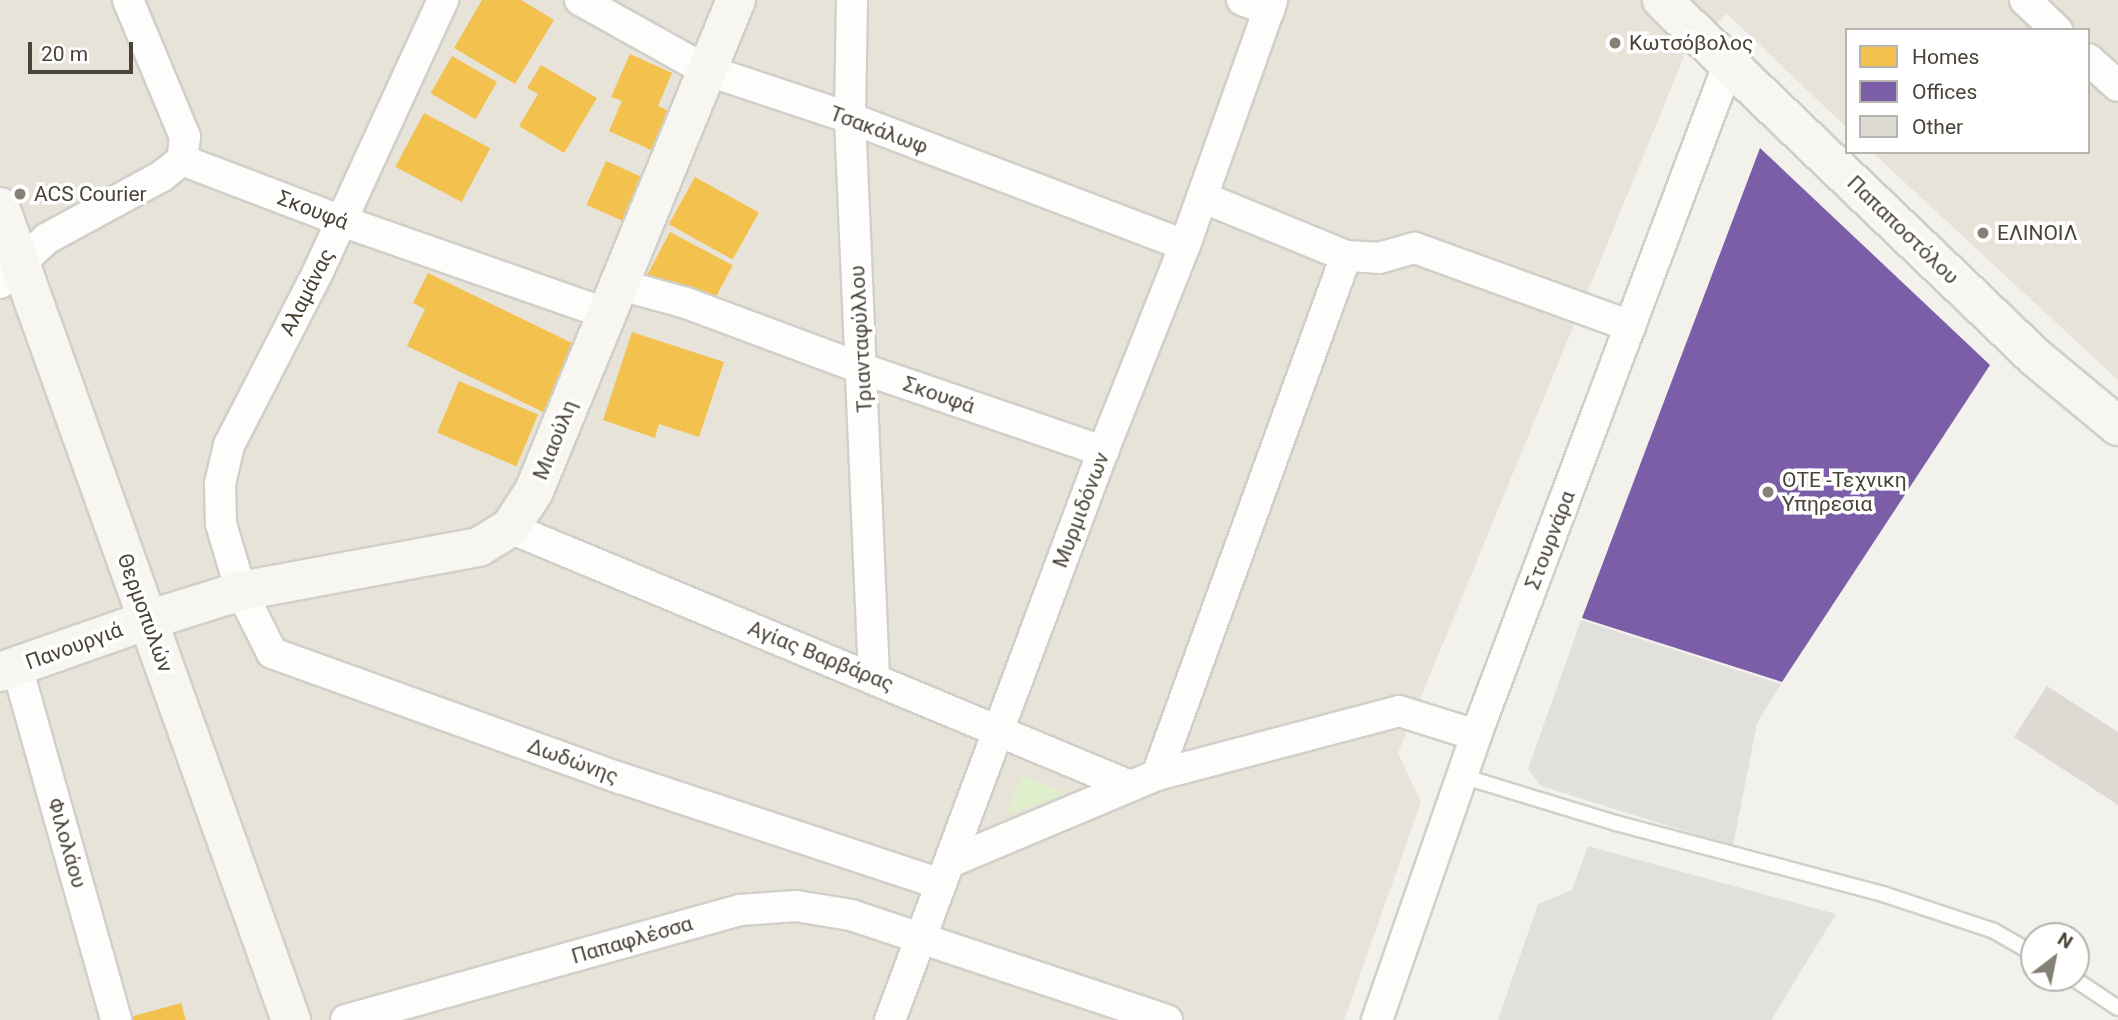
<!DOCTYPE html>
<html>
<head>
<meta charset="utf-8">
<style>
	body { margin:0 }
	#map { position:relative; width:2118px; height:1020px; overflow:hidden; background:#f3f1ec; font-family:Roboto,sans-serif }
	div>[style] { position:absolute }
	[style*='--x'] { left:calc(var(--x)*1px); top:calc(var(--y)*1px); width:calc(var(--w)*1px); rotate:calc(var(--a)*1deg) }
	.residential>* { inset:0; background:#e7e3d9 }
	.green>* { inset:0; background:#dfeecb }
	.parking>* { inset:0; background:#e2e0dc }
	.homes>* { inset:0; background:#f2c14e; transform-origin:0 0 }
	.offices>* { inset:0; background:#7b5ea7 }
	.building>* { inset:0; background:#dddad4 }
	.roads { filter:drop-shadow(2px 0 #d1cfc9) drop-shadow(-2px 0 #d1cfc9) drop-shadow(0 2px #d1cfc9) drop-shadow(0 -2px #d1cfc9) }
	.lane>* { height:14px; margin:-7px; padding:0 7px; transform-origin:7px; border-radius:7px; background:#fdfdfc }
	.street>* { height:30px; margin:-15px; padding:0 15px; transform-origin:15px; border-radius:15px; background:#fdfdfc }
	.secondary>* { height:38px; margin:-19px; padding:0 19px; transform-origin:19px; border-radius:19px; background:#f7f6f0 }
	.dots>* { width:19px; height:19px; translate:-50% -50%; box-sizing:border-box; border:4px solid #fff; border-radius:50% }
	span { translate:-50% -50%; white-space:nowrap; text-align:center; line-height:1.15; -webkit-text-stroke:7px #fff; paint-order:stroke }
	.poi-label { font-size:21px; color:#4a4337 }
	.left { translate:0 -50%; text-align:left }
	.street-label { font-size:21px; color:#4a4337 }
	.legend { position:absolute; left:1845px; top:28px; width:245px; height:126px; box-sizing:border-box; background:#fff; border:2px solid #b7b4af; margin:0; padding:9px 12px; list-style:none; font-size:21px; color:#4a4337 }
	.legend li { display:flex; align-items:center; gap:14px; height:35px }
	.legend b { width:35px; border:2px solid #b7b4af }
	.north { position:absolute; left:2020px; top:922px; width:70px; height:70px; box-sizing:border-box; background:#fff; border:2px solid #b7b4af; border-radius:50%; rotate:32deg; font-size:19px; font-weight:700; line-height:28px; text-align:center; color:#4a4337 }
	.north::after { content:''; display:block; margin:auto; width:24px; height:32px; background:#858076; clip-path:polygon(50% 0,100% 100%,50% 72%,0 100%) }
	.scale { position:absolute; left:28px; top:42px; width:105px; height:32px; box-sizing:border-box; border:4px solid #4a4337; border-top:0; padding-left:9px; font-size:21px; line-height:24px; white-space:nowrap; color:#4a4337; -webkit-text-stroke:5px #fff; paint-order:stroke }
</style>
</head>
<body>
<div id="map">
	<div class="residential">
		<div style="clip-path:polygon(0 0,2118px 0,2118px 380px,1872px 152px,2088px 152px,2088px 30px,1847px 30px,1847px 128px,1727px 14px,1686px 52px,1398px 753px,1421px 802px,1344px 1020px,0 1020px)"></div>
	</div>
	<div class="green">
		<div style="clip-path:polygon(1022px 776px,1063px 791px,1063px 795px,1010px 814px,1008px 810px)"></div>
	</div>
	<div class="parking">
		<div style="clip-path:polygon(1581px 620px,1781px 684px,1757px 723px,1733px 846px,1541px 786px,1528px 769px)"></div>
		<div style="clip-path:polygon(1588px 846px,1836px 914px,1771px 1020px,1498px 1020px,1538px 904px,1572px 890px)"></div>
	</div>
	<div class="homes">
		<div style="clip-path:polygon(482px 0,521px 0,554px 20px,515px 84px,454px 48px)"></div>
		<div style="clip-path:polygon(630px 54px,672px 73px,658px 106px,669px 111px,651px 150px,609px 131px,622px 101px,611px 97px)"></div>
		<div style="left:452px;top:56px;width:52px;height:43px;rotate:30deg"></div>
		<div style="clip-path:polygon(541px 65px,597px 98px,564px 153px,519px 126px,538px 94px,527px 88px)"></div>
		<div style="left:424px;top:113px;width:75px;height:61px;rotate:28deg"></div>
		<div style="left:606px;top:161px;width:49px;height:48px;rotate:24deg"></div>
		<div style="left:695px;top:177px;width:73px;height:54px;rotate:29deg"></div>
		<div style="left:670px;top:232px;width:71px;height:50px;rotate:28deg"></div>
		<div style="clip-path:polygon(428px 273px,574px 344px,560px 372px,566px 375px,547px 414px,407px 346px,425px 309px,413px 303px)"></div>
		<div style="clip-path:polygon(632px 332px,724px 362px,699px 437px,659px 424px,655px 438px,603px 420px)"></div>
		<div style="left:459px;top:381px;width:86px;height:56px;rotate:23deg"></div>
		<div style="clip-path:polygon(181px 1003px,186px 1020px,124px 1020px,123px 1019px)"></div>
	</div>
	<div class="offices">
		<div style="clip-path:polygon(1760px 148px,1990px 365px,1782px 682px,1582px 618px)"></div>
	</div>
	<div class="building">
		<div style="clip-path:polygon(2047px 686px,2118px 732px,2118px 805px,2014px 737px)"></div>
	</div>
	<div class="roads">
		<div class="lane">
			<div style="--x:1462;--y:776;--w:161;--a:17"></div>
			<div style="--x:1616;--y:823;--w:276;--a:14.9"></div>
			<div style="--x:1883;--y:894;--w:117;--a:18.4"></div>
			<div style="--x:1994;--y:931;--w:46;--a:29.9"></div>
			<div style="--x:2073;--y:978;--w:54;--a:33.7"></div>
		</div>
		<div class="street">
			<div style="--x:128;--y:0;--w:148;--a:67.4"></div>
			<div style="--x:185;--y:137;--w:23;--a:97"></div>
			<div style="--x:182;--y:160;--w:171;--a:20.9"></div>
			<div style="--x:342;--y:221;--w:281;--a:19.3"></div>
			<div style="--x:443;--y:0;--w:299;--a:114.7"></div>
			<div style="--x:318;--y:272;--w:195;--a:117.2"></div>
			<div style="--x:229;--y:445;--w:40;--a:103"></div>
			<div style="--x:220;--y:484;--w:40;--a:88.6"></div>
			<div style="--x:221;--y:524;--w:70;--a:73.4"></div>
			<div style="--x:241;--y:591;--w:69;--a:63.4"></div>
			<div style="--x:272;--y:653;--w:370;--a:19.8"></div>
			<div style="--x:620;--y:778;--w:338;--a:18.3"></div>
			<div style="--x:580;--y:0;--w:144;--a:29.1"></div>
			<div style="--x:706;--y:70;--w:152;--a:18.4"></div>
			<div style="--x:850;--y:118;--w:358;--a:20.8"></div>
			<div style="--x:852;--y:0;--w:118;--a:91"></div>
			<div style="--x:850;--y:118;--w:560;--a:87.54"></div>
			<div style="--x:1242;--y:0;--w:29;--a:20"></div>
			<div style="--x:2025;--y:0;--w:44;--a:43.2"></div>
			<div style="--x:2088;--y:59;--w:40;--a:42"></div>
			<div style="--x:1202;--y:197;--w:156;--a:22.3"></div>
			<div style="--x:1346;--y:256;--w:33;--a:3"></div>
			<div style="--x:1379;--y:258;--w:37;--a:-16"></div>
			<div style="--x:1415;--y:248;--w:229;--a:19.9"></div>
			<div style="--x:0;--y:283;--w:64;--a:-43.7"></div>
			<div style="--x:46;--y:239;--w:132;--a:-28.5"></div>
			<div style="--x:162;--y:176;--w:26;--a:-39"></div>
			<div style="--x:617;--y:284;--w:72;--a:15.4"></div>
			<div style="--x:686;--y:303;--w:189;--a:20.4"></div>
			<div style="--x:863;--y:369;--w:254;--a:18.9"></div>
			<div style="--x:510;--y:528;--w:672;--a:22.59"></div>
			<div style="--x:17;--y:667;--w:367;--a:74.3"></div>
			<div style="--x:1157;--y:775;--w:552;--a:-69.99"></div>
			<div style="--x:950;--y:862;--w:225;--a:-22.8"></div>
			<div style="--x:1157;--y:775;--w:250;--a:-14.8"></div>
			<div style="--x:1399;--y:711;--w:81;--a:17.3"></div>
			<div style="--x:346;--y:1020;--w:409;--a:-15.6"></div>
			<div style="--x:740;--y:910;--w:56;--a:-4.1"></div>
			<div style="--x:796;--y:906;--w:56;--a:9.3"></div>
			<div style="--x:851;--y:915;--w:333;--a:18.4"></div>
			<div style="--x:890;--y:1020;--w:608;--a:-69.48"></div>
			<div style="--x:1103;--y:451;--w:222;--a:-68.3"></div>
			<div style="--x:1185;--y:245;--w:260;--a:-70.4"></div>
			<div style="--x:1377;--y:1020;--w:302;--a:-70.8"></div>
			<div style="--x:1476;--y:735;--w:718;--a:-69.37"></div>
		</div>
		<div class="secondary">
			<div style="--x:1662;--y:0;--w:516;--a:43.74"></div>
			<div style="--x:2035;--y:357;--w:108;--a:39.7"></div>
			<div style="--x:0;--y:207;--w:864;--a:70.31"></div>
			<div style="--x:0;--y:672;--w:157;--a:-19.4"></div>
			<div style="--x:148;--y:620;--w:97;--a:-17.3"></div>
			<div style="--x:241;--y:591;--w:242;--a:-10.5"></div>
			<div style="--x:479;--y:547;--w:36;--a:-32"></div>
			<div style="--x:510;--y:528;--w:44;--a:-57"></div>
			<div style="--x:534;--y:491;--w:531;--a:-67.64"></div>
		</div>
	</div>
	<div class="dots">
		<div style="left:1615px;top:43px;background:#858076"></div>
		<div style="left:20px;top:194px;background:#858076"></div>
		<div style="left:1983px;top:233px;background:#858076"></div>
		<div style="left:1768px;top:492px;background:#858076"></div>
	</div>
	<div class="poi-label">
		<span class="left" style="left:1629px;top:43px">Κωτσόβολος</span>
		<span class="left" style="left:34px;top:194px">ACS Courier</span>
		<span class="left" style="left:1997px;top:233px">ΕΛΙΝΟΙΛ</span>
		<span class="left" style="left:1782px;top:492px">ΟΤΕ -Τεχνικη<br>Υπηρεσια</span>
	</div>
	<div class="street-label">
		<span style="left:879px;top:130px;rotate:20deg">Τσακάλωφ</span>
		<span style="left:313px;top:210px;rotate:21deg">Σκουφά</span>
		<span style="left:1903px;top:230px;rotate:44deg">Παπαποστόλου</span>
		<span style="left:307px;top:292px;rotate:-63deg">Αλαμάνας</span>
		<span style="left:861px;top:339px;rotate:-93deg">Τριανταφύλλου</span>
		<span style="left:939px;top:395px;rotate:19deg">Σκουφά</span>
		<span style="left:555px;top:440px;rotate:-68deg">Μιαούλη</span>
		<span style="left:1081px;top:510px;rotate:-69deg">Μυρμιδόνων</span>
		<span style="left:1550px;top:540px;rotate:-69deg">Στουρνάρα</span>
		<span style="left:145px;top:613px;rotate:70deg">Θερμοπυλών</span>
		<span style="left:74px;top:646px;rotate:-20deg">Πανουργιά</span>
		<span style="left:821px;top:656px;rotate:22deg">Αγίας Βαρβάρας</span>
		<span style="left:573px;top:761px;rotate:20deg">Δωδώνης</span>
		<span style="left:67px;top:843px;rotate:74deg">Φιλολάου</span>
		<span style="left:632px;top:940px;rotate:-16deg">Παπαφλέσσα</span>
	</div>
	<ul class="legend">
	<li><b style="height:19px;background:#f2c14e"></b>Homes</li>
	<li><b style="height:19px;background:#7b5ea7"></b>Offices</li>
	<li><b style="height:19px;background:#dddad4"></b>Other</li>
	</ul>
	<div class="north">N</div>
	<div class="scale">20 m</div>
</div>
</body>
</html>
